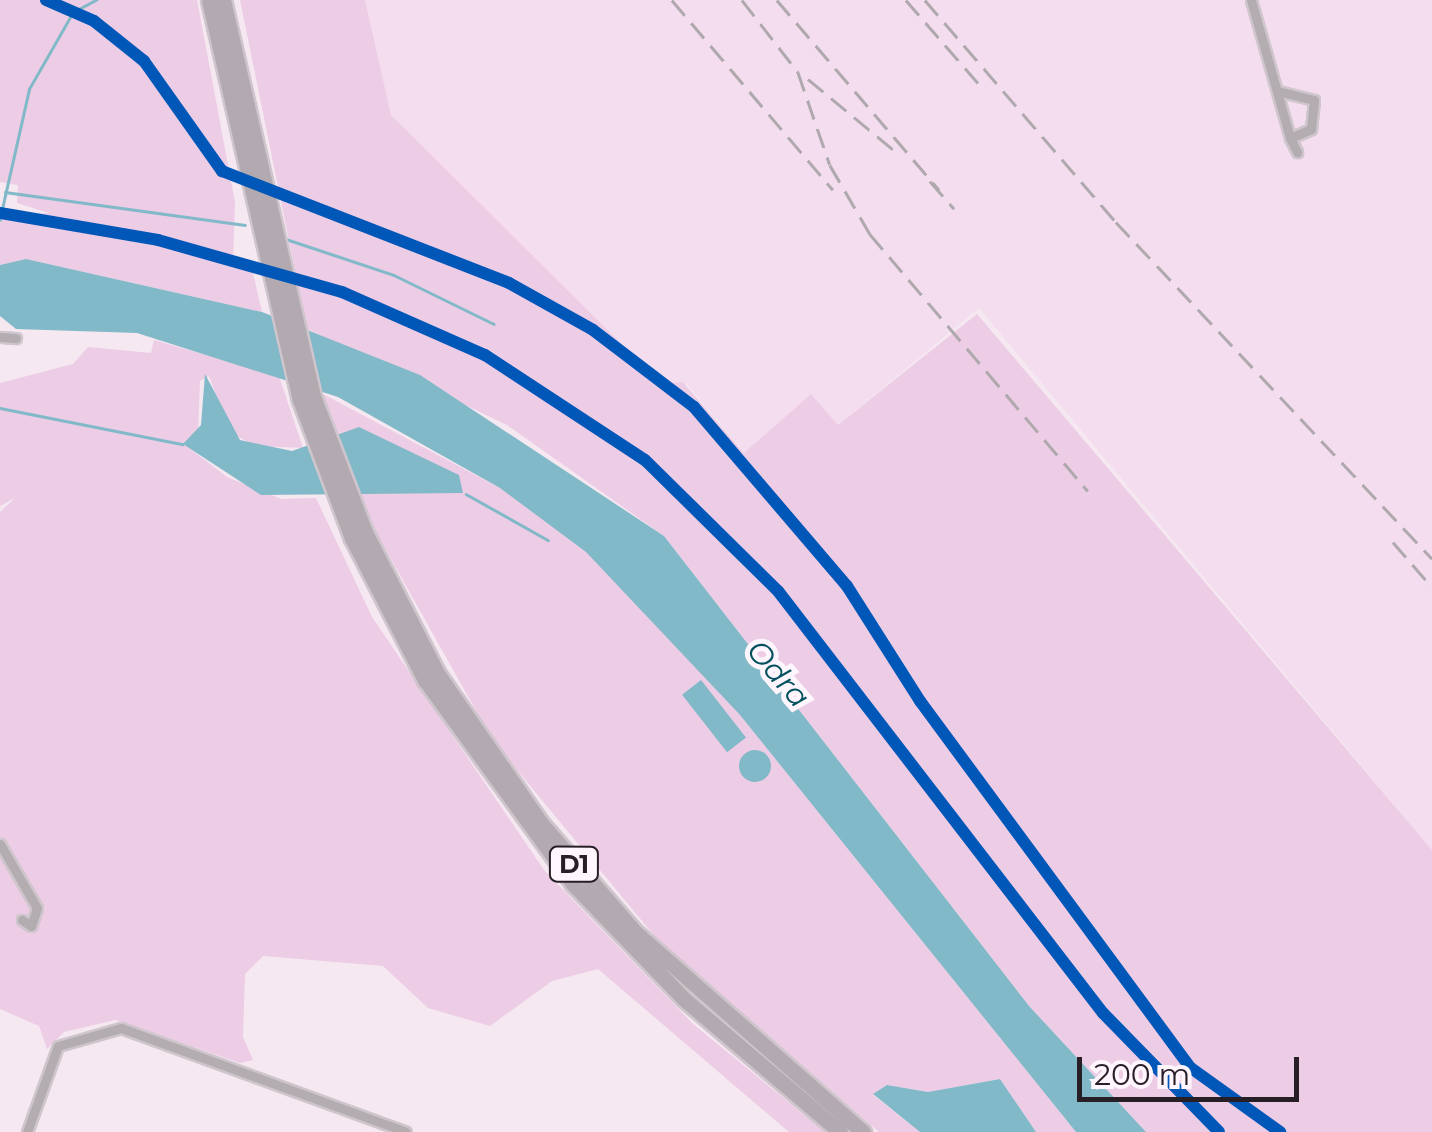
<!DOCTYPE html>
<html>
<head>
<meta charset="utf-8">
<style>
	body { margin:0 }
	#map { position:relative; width:1432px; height:1132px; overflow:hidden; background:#f5e8f1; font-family:Montserrat,sans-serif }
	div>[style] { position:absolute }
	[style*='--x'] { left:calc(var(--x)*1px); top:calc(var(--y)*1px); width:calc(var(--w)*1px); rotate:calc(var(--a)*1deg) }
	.built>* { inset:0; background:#f4ddee }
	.green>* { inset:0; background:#edcce5 }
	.water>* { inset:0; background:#82b9c8; transform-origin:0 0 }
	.round { border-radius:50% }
	.stream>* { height:2.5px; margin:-1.25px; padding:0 1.25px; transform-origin:1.25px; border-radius:1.25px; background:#82b9c8 }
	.roads { filter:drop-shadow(2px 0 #cfc5cc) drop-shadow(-2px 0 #cfc5cc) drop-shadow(0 2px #cfc5cc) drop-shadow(0 -2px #cfc5cc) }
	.street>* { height:9px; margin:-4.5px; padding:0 4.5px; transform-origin:4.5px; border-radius:4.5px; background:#b3acb0 }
	.highway>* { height:15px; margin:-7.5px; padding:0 7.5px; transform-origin:7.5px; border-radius:7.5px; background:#b2aab0 }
	.rail>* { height:2.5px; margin-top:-1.25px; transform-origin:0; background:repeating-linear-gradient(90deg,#afa9ae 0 20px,transparent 0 30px) }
	.cycleway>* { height:12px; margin:-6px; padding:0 6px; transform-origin:6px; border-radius:6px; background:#0057b8 }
	span { translate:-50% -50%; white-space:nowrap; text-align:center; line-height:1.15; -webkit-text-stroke:10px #fff5fc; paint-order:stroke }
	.shield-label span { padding:2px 8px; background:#fff5fc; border:2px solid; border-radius:8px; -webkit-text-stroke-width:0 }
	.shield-label { font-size:25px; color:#281f26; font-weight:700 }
	.water-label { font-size:30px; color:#03515e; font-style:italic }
	.scale { position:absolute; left:1077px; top:1057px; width:222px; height:45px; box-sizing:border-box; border:5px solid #281f26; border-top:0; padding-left:12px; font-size:30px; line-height:35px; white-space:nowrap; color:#281f26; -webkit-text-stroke:8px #fff5fc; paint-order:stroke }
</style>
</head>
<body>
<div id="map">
	<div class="built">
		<div style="clip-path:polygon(365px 0,1432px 0,1432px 850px,979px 308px,838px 425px,811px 394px,745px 453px,687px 384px,662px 384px,391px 115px)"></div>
	</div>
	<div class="green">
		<div style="clip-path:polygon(0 0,197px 0,235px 202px,233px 264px,253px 273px,262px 312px,26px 259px,0 265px,0 216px,49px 213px,17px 203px,18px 185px,0 182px)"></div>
		<div style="clip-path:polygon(240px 0,365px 0,391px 115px,662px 384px,683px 382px,744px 453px,811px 394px,838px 425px,977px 314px,1432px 850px,1432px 1132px,1146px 1132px,1029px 1006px,664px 536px,507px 425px,307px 329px)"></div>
		<div style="clip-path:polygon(154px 340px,279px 376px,303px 448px,256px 446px,229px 432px,209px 376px,200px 381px,198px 433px,184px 444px,227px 477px,281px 499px,316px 498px,372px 617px,544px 870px,693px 1024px,825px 1132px,789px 1132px,598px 969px,552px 981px,490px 1026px,428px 1008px,383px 966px,263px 956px,245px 974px,243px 1037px,253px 1060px,240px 1063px,115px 1020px,64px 1032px,47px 1049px,39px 1026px,0 1009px,0 512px,15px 498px,0 506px,0 383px,73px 364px,88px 347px,151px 353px)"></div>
		<div style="clip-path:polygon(321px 393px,500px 488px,586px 551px,740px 715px,1076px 1132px,1036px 1132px,1000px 1079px,928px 1092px,887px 1085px,873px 1095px,920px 1132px,879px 1132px,657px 939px,493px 741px,373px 527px)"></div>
	</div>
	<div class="water">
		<div style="clip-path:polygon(26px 259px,262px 312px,420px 375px,664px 536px,1029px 1006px,1146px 1132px,1076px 1132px,740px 715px,586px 552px,500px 488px,338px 397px,137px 333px,16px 329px,0 316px,0 265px)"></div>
		<div style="clip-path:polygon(205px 374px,240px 440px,292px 451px,359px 427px,459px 475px,463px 493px,261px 495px,183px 444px,201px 425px)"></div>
		<div style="left:701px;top:680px;width:73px;height:24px;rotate:52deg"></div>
		<div class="round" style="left:739px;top:750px;width:32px;height:32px"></div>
		<div style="clip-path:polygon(1000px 1079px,1036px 1132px,920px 1132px,873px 1094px,887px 1085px,928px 1092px)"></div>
	</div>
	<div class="stream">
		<div style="--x:75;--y:11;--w:24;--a:-28"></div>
		<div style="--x:5;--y:192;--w:242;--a:7.8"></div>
		<div style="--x:2;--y:209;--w:123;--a:-77.3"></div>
		<div style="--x:29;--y:89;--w:86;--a:-60.2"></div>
		<div style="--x:0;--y:220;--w:3;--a:-90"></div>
		<div style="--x:283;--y:238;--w:117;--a:18.4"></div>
		<div style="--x:394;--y:275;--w:111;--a:26.1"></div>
		<div style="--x:0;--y:408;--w:186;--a:11.2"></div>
		<div style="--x:466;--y:494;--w:94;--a:29.3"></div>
	</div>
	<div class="roads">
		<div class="street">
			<div style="--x:1251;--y:0;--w:143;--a:74.2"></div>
			<div style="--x:1290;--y:138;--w:23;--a:-23"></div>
			<div style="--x:1311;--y:129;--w:29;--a:-84"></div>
			<div style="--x:1314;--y:100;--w:36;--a:-166"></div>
			<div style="--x:1290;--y:138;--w:16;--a:63"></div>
			<div style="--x:0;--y:337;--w:16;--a:4"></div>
			<div style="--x:0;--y:844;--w:74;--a:60"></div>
			<div style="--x:37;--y:908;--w:19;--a:108"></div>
			<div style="--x:31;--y:926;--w:11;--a:-146"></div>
			<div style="--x:27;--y:1132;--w:91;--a:-70.2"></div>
			<div style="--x:58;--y:1046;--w:66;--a:-15.9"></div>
			<div style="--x:121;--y:1028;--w:303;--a:20"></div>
		</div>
		<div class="highway">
			<div style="--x:209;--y:0;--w:410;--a:77.2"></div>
			<div style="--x:300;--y:400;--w:147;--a:69.4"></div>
			<div style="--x:352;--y:538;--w:160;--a:62.8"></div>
			<div style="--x:425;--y:680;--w:252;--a:54"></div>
			<div style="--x:573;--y:884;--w:160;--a:46"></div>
			<div style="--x:684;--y:999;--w:205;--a:40.4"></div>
			<div style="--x:223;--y:0;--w:406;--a:77.2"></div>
			<div style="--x:313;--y:396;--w:146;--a:69.1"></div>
			<div style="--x:365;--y:532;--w:158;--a:62.9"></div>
			<div style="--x:437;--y:673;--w:181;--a:55.3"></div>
			<div style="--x:540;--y:822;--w:144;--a:49.2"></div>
			<div style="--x:634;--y:931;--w:305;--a:41.3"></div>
		</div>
	</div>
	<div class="rail">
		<div style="--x:672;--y:0;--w:249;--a:49.7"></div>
		<div style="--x:742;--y:0;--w:91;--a:52.1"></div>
		<div style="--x:798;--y:72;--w:98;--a:71"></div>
		<div style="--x:830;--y:165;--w:80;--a:59.9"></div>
		<div style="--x:870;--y:234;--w:337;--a:49.7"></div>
		<div style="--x:777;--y:0;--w:250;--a:49.5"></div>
		<div style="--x:906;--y:0;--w:113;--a:49"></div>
		<div style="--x:925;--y:0;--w:293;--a:49.3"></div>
		<div style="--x:1116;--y:222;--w:462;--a:46.8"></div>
		<div style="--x:808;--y:79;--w:119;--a:39.6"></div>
		<div style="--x:930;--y:181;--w:37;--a:49"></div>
		<div style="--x:1393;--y:542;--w:60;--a:49.1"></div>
	</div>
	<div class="cycleway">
		<div style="--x:46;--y:0;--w:52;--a:23.6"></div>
		<div style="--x:94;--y:21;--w:64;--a:38.7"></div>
		<div style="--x:144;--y:61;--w:135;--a:54.7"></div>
		<div style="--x:222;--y:171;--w:308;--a:21.3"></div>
		<div style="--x:509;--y:283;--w:96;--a:29.2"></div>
		<div style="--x:593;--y:330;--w:127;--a:37.3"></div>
		<div style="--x:694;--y:407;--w:235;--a:49.5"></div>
		<div style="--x:847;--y:586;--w:136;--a:57.6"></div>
		<div style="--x:920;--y:701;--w:456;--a:53.6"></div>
		<div style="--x:1191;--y:1068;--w:110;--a:35.7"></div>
		<div style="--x:0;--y:213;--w:160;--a:9.7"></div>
		<div style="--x:158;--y:240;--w:191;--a:15.8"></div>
		<div style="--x:342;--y:292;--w:156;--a:23.8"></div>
		<div style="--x:485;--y:355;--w:191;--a:33.3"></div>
		<div style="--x:645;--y:460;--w:187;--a:44.6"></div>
		<div style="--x:778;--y:591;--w:533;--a:52.4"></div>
		<div style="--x:1103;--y:1013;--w:166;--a:45.7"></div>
	</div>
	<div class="shield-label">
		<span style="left:574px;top:864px">D1</span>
	</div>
	<div class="water-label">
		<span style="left:778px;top:674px;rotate:49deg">Odra</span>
	</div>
	<div class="scale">200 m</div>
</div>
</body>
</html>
